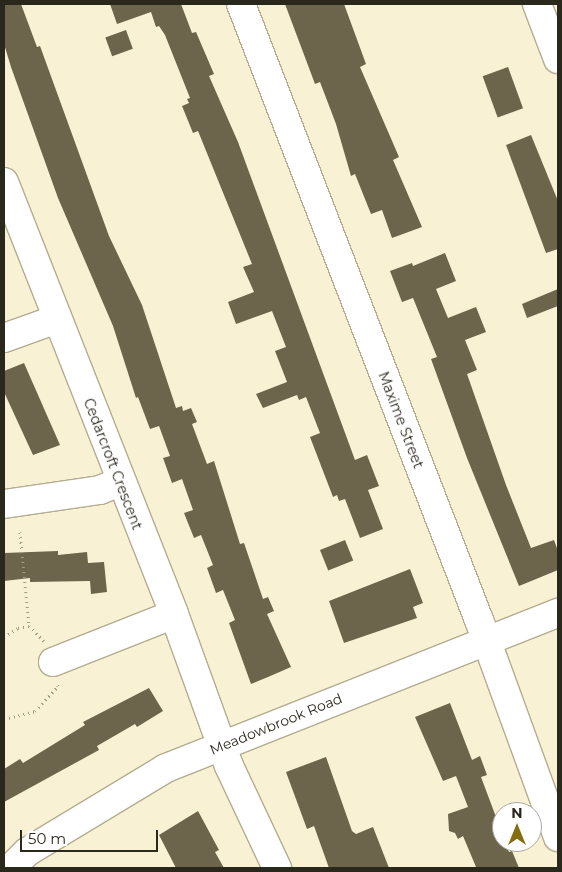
<!DOCTYPE html>
<html>
<head>
<meta charset="utf-8">
<style>
	body { margin:0 }
	#map { position:relative; width:562px; height:872px; overflow:hidden; background:#f9f1d4; font-family:Montserrat,sans-serif }
	div>[style] { position:absolute }
	[style*='--x'] { left:calc(var(--x)*1px); top:calc(var(--y)*1px); width:calc(var(--w)*1px); rotate:calc(var(--a)*1deg) }
	.building>* { inset:0; background:#6c654c; transform-origin:0 0 }
	.path>* { height:3px; margin-top:-1.5px; transform-origin:0; background:repeating-linear-gradient(90deg,#a39d88 0 1px,transparent 0 5px) }
	.roads { filter:drop-shadow(1px 0 #b3ac90) drop-shadow(-1px 0 #b3ac90) drop-shadow(0 1px #b3ac90) drop-shadow(0 -1px #b3ac90) }
	.minor>* { height:28px; margin:-14px; padding:0 14px; transform-origin:14px; border-radius:14px; background:#fff }
	span { translate:-50% -50%; white-space:nowrap; text-align:center; line-height:1.15; -webkit-text-stroke:5px #fff; paint-order:stroke }
	.street-label { font-size:14px; color:#2a271c }
	.frame { position:absolute; inset:0; border:5px solid #2a271c; pointer-events:none }
	.north { position:absolute; left:492px; top:802px; width:50px; height:50px; box-sizing:border-box; background:#fff; border:1px solid #aaa9a4; border-radius:50%; rotate:0deg; font-size:14px; font-weight:700; line-height:20px; text-align:center; color:#2a271c }
	.north::after { content:''; display:block; margin:auto; width:18px; height:22px; background:#846f0e; clip-path:polygon(50% 0,100% 100%,50% 72%,0 100%) }
	.scale { position:absolute; left:20px; top:830px; width:138px; height:22px; box-sizing:border-box; border:2px solid #2a271c; border-top:0; padding-left:6px; font-size:15px; line-height:18px; white-space:nowrap; color:#2a271c; -webkit-text-stroke:4px #fff; paint-order:stroke }
</style>
</head>
<body>
<div id="map">
	<div class="building">
		<div style="clip-path:polygon(4px 4px,21px 4px,37px 47px,40px 46px,109px 236px,142px 305px,176px 408px,182px 406px,183px 411px,191px 408px,197px 422px,192px 424px,207px 464px,214px 461px,240px 544px,244px 543px,263px 599px,268px 597px,274px 611px,267px 614px,291px 667px,268px 677px,251px 684px,229px 623px,235px 620px,223px 590px,216px 593px,207px 568px,213px 565px,201px 535px,194px 538px,184px 513px,193px 510px,182px 479px,172px 483px,163px 458px,170px 456px,159px 426px,150px 429px,138px 397px,136px 398px,113px 326px,58px 198px,11px 67px,4px 44px)"></div>
		<div style="clip-path:polygon(110px 4px,181px 4px,192px 33px,196px 32px,214px 74px,209px 76px,238px 142px,355px 460px,367px 455px,379px 486px,368px 490px,383px 529px,360px 538px,345px 499px,339px 501px,337px 495px,333px 497px,310px 437px,320px 433px,306px 397px,299px 400px,297px 395px,263px 408px,256px 394px,287px 382px,275px 351px,286px 347px,272px 311px,236px 324px,228px 302px,254px 292px,243px 267px,252px 264px,198px 131px,193px 133px,182px 106px,189px 103px,187px 99px,190px 98px,165px 35px,159px 26px,156px 27px,151px 12px,117px 24px)"></div>
		<div style="clip-path:polygon(285px 4px,344px 4px,366px 64px,360px 67px,399px 157px,393px 160px,422px 227px,392px 238px,382px 210px,371px 214px,355px 174px,351px 176px,336px 124px,320px 82px,315px 84px)"></div>
		<div style="left:126px;top:30px;width:20px;height:22px;rotate:70deg"></div>
		<div style="left:508px;top:67px;width:44px;height:27px;rotate:70deg"></div>
		<div style="clip-path:polygon(531px 135px,558px 201px,558px 249px,546px 253px,506px 145px)"></div>
		<div style="clip-path:polygon(445px 253px,456px 281px,436px 289px,448px 318px,476px 307px,486px 332px,465px 340px,477px 370px,467px 374px,506px 485px,531px 548px,554px 540px,558px 551px,558px 570px,519px 586px,467px 458px,431px 359px,437px 357px,413px 298px,402px 302px,390px 271px,412px 263px,413px 266px)"></div>
		<div style="clip-path:polygon(558px 289px,558px 306px,527px 318px,522px 304px)"></div>
		<div style="clip-path:polygon(24px 363px,60px 445px,33px 455px,4px 392px,4px 371px)"></div>
		<div style="left:345px;top:540px;width:22px;height:27px;rotate:68deg"></div>
		<div style="clip-path:polygon(58px 551px,58px 555px,87px 552px,88px 563px,104px 562px,107px 592px,91px 594px,90px 581px,30px 582px,30px 578px,4px 581px,4px 553px)"></div>
		<div style="clip-path:polygon(410px 569px,423px 603px,413px 607px,417px 618px,344px 643px,329px 601px)"></div>
		<div style="clip-path:polygon(149px 688px,163px 711px,137px 727px,135px 724px,97px 746px,99px 750px,4px 802px,4px 769px,20px 759px,23px 763px,85px 725px,83px 722px)"></div>
		<div style="clip-path:polygon(450px 703px,472px 760px,480px 756px,487px 775px,481px 777px,499px 825px,502px 842px,505px 842px,509px 852px,512px 851px,519px 868px,472px 868px,476px 867px,463px 836px,458px 839px,455px 833px,449px 831px,448px 814px,468px 807px,456px 776px,443px 781px,415px 717px)"></div>
		<div style="clip-path:polygon(326px 757px,352px 831px,356px 834px,373px 827px,389px 868px,329px 868px,314px 826px,307px 829px,286px 772px)"></div>
		<div style="clip-path:polygon(198px 811px,219px 850px,215px 852px,224px 868px,176px 868px,159px 835px)"></div>
	</div>
	<div class="path">
		<div style="--x:20;--y:532;--w:94;--a:84.5"></div>
		<div style="--x:4;--y:637;--w:17;--a:-33"></div>
		<div style="--x:18;--y:628;--w:11;--a:-10"></div>
		<div style="--x:29;--y:626;--w:21;--a:45"></div>
		<div style="--x:4;--y:719;--w:32;--a:-14"></div>
		<div style="--x:35;--y:711;--w:34;--a:-47"></div>
		<div style="--x:58;--y:686;--w:3;--a:-108"></div>
	</div>
	<div class="roads">
		<div class="minor">
			<div style="--x:241;--y:4;--w:660;--a:68.88"></div>
			<div style="--x:479;--y:620;--w:231;--a:70"></div>
			<div style="--x:537;--y:4;--w:59;--a:69.1"></div>
			<div style="--x:4;--y:182;--w:464;--a:68.5"></div>
			<div style="--x:174;--y:614;--w:162;--a:70.1"></div>
			<div style="--x:229;--y:766;--w:113;--a:64.8"></div>
			<div style="--x:4;--y:338;--w:56;--a:-19.7"></div>
			<div style="--x:4;--y:504;--w:97;--a:-8.3"></div>
			<div style="--x:100;--y:490;--w:21;--a:-23"></div>
			<div style="--x:53;--y:662;--w:130;--a:-21.6"></div>
			<div style="--x:11;--y:868;--w:23;--a:-45"></div>
			<div style="--x:27;--y:852;--w:162;--a:-31.1"></div>
			<div style="--x:166;--y:768;--w:422;--a:-21.6"></div>
		</div>
	</div>
	<div class="street-label">
		<span style="left:401px;top:420px;rotate:69deg">Maxime Street</span>
		<span style="left:113px;top:464px;rotate:69deg">Cedarcroft Crescent</span>
		<span style="left:276px;top:724px;rotate:-22deg">Meadowbrook Road</span>
	</div>
	<div class="frame"></div>
	<div class="north">N</div>
	<div class="scale">50 m</div>
</div>
</body>
</html>
